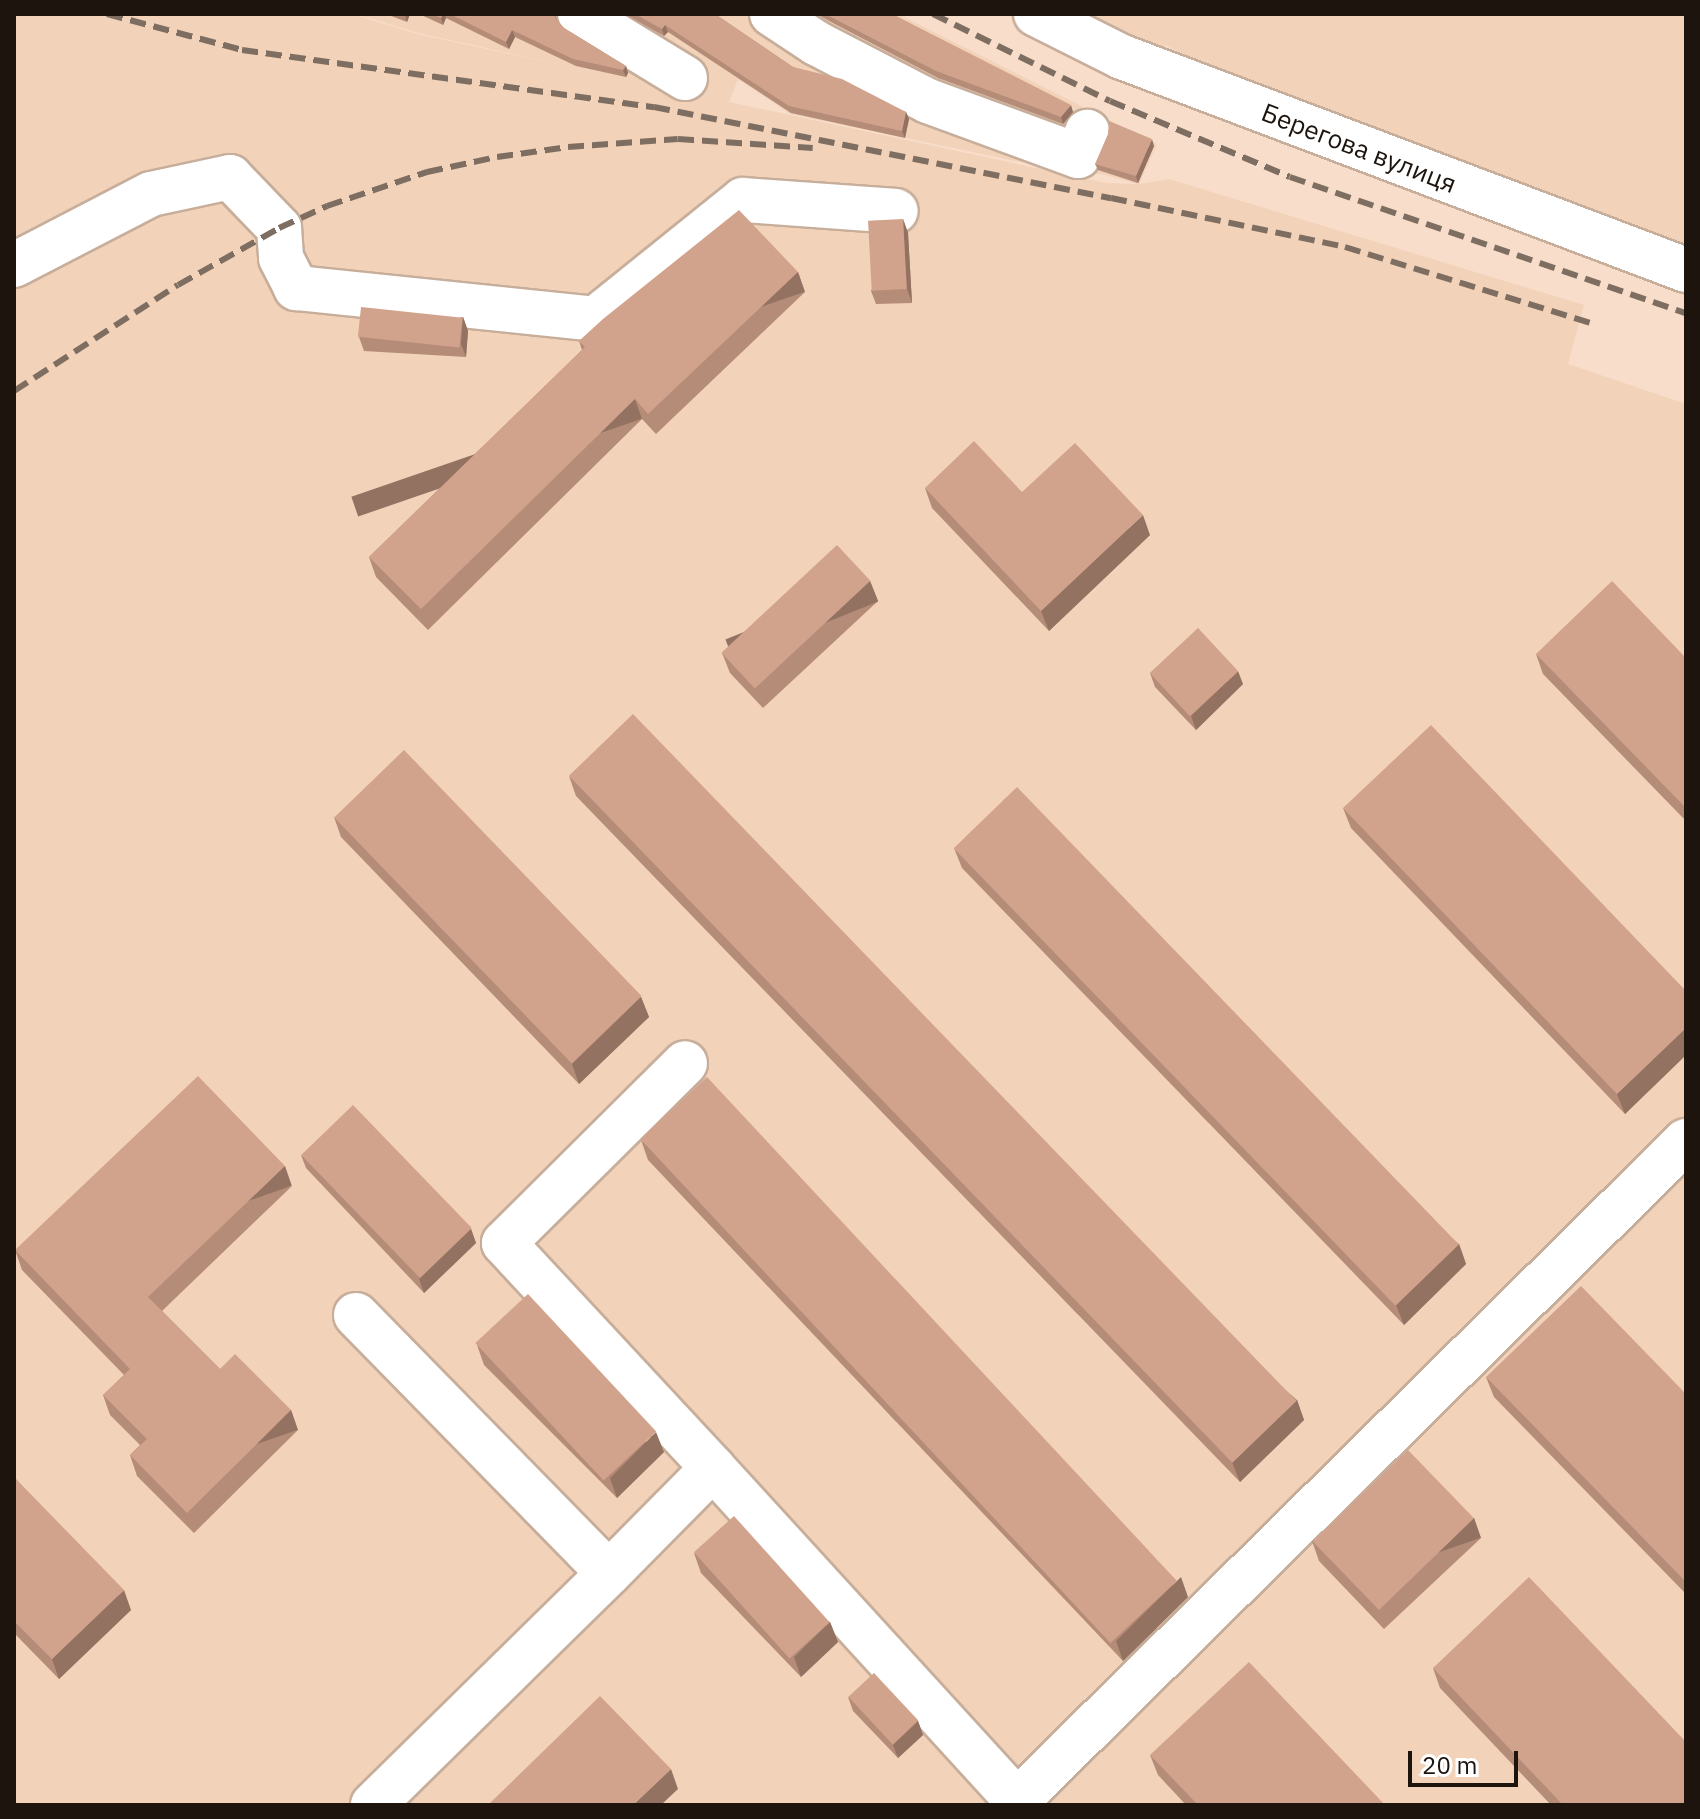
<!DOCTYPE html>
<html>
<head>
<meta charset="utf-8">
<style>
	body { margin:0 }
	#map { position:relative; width:1700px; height:1819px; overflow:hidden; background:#f8deca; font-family:"IBM Plex Sans",sans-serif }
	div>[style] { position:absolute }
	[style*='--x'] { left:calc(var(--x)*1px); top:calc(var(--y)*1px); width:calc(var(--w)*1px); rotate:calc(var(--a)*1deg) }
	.built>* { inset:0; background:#f2d2b9 }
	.roads { filter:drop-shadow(2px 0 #c7ae9b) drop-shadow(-2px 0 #c7ae9b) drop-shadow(0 2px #c7ae9b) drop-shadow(0 -2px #c7ae9b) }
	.minor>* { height:44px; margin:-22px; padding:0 22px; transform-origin:22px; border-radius:22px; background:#fff }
	.rail>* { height:6px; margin-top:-3px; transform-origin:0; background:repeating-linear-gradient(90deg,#7e6e61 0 16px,transparent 0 24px) }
	.wall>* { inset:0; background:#b58c78 }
	.shaded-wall>* { inset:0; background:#937262; transform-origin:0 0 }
	.building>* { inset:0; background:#d2a38c; transform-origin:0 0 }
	span { translate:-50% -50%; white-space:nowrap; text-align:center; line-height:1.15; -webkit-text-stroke:6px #fff; paint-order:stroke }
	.street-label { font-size:26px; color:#1d140d }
	.frame { position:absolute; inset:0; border:16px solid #1d140d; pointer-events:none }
	.scale { position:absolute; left:1408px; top:1751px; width:110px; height:36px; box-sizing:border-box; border:4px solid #1d140d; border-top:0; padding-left:10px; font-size:24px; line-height:28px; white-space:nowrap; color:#1d140d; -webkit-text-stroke:6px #fff; paint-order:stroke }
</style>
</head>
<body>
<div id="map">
	<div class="built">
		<div style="clip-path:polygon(evenodd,14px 14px,352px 14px,417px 34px,626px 79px,418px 33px,356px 14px,898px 14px,1157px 144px,1139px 184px,1169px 179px,1584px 305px,1568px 364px,1686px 404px,1686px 1805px,14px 1805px,14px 14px,738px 79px,790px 114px,1073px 173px,1102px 174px,1137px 184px,1106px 183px,729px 102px,738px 79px)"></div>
		<div style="clip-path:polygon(1074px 14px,1686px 14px,1686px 271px,1406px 163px,1165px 45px,1152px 52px)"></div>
	</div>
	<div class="roads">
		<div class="minor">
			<div style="--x:580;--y:14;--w:123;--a:31.4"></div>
			<div style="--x:772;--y:14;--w:53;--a:33.4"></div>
			<div style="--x:816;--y:43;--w:126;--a:27.4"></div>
			<div style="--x:928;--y:101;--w:160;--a:20.1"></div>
			<div style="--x:1078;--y:156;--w:26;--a:-69"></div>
			<div style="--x:1036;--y:14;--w:96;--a:26.6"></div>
			<div style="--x:1122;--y:57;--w:603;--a:20.69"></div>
			<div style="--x:14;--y:265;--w:154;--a:-27.4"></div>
			<div style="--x:151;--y:194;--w:81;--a:-12.1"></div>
			<div style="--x:230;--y:177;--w:71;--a:46.1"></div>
			<div style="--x:279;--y:228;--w:30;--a:86"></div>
			<div style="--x:281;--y:258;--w:34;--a:63"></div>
			<div style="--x:296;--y:288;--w:301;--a:5.9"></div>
			<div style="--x:595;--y:319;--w:190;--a:-38.8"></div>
			<div style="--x:743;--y:200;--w:153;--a:4.1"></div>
			<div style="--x:356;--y:1315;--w:361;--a:45.6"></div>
			<div style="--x:609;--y:1573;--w:331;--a:135.5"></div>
			<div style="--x:713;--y:1468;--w:451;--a:47.6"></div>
			<div style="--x:1017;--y:1801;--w:940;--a:-44.61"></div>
			<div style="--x:609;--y:1573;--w:148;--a:-45.3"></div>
			<div style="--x:713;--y:1468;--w:307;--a:-132.9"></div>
			<div style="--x:504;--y:1243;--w:255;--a:-44.8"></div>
		</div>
	</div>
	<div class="rail">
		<div style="--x:107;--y:14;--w:140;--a:14.9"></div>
		<div style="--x:242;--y:50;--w:416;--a:7.9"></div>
		<div style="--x:654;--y:107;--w:466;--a:11.3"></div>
		<div style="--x:1111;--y:198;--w:239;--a:11.8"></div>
		<div style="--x:1345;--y:247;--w:260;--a:17.2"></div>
		<div style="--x:933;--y:14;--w:197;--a:26.2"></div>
		<div style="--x:1110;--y:101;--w:195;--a:22.9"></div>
		<div style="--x:1290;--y:177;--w:419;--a:19"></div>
		<div style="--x:14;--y:391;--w:195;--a:-32.9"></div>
		<div style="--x:178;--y:285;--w:116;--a:-29.4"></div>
		<div style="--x:279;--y:228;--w:53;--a:-24.6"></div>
		<div style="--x:327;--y:206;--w:106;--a:-18.8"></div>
		<div style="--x:427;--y:172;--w:72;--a:-12.1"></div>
		<div style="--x:497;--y:157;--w:72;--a:-8"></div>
		<div style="--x:568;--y:147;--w:110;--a:-4.2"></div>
		<div style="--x:678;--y:139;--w:135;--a:3.8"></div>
	</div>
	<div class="wall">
		<div style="clip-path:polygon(386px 14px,410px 14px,407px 22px)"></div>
		<div style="clip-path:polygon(419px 14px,555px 14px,557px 20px,564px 28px,626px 66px,628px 73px,626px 77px,576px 66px,515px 37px,509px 49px,446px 18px,443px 25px)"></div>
		<div style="clip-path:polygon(625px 14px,715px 14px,793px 67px,906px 112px,909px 119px,905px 138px,791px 113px,668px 32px,664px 36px)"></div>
		<div style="clip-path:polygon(817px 14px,892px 14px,1073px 112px,1063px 124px,938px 78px,829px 21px)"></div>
		<div style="clip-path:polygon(1154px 146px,1138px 183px,1098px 170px,1095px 164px)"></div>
		<div style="clip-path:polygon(903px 219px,908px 233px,912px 303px,876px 304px,871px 291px)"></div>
		<div style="clip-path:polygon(798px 272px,805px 292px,656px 434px,642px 419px,428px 630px,376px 577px,369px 557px,582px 350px,579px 341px)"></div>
		<div style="clip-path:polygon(463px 317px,468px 331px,466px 357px,364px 351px,359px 337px)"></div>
		<div style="clip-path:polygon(925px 488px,1022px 492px,1150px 535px,1049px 631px,932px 508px)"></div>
		<div style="clip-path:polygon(870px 581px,878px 601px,763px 708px,730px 673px,722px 653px)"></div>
		<div style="clip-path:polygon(1536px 654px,1686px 658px,1686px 821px,1543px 674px)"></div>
		<div style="clip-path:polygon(1150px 673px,1243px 684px,1196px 730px,1155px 687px)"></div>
		<div style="clip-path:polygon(569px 776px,1297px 1400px,1304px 1420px,1240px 1482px,576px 796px)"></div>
		<div style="clip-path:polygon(1343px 808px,1686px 991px,1686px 1055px,1625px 1114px,1351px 828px)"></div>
		<div style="clip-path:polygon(334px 817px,641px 997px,649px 1017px,579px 1084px,341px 837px)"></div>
		<div style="clip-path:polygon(954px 848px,1459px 1244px,1466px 1264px,1404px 1325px,962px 868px)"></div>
		<div style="clip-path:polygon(641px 1140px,1188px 1597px,1123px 1661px,648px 1160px)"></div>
		<div style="clip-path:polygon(301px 1155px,471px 1229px,476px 1243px,424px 1293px,306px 1168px)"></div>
		<div style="clip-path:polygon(292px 1186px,162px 1311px,220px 1369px,291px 1410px,298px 1430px,194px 1533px,137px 1476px,130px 1455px,140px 1445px,110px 1415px,103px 1395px,124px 1375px,22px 1270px,15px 1250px)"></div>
		<div style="clip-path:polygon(477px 1345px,664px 1452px,617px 1498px,484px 1365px)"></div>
		<div style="clip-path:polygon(1486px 1377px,1686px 1394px,1686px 1594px,1494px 1397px)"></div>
		<div style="clip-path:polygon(14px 1477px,131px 1610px,59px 1679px,14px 1633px)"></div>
		<div style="clip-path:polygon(1474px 1518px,1481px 1538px,1384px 1629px,1319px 1561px,1312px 1541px)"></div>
		<div style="clip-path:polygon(694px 1553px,830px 1622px,838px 1642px,801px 1677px,701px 1573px)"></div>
		<div style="clip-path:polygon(1433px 1668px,1686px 1805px,1551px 1805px,1440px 1688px)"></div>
		<div style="clip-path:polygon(848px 1697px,918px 1721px,923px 1735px,898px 1758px,853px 1711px)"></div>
		<div style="clip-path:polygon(1150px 1755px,1385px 1805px,1186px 1805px,1158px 1775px)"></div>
	</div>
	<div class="shaded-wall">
		<div style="clip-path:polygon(405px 14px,410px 14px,407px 22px,405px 15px)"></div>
		<div style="clip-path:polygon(443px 14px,445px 14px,446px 18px,443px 25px,441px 18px)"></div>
		<div style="clip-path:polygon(665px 25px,668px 32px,664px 36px,662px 29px)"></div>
		<div style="clip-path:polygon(512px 30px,515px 37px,509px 49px,506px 42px)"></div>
		<div style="clip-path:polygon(626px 66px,628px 73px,626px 77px,623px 70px)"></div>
		<div style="clip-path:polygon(1071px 105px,1073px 112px,1063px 124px,1061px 117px)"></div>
		<div style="clip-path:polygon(906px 112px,909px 119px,905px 138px,902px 131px)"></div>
		<div style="clip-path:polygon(1152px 139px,1154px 146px,1138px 183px,1136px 176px)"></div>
		<div style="clip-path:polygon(903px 219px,908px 233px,912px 303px,907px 289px)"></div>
		<div style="left:798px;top:272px;width:21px;height:207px;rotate:71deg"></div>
		<div style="clip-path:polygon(463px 317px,468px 331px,466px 357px,461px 344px)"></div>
		<div style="left:635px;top:399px;width:21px;height:300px;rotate:71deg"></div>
		<div style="clip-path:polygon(1143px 515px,1150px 535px,1049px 631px,1041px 611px)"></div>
		<div style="left:870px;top:581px;width:22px;height:156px;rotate:68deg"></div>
		<div style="clip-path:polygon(1238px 671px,1243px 684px,1196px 730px,1191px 716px)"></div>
		<div style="clip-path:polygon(641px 997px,649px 1017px,579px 1084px,572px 1064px)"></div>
		<div style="clip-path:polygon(1686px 1028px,1686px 1055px,1625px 1114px,1617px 1094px)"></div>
		<div style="left:285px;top:1166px;width:21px;height:190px;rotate:71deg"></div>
		<div style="clip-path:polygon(471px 1229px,476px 1243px,424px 1293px,419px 1279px)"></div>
		<div style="clip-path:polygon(1459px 1244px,1466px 1264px,1404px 1325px,1396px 1305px)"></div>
		<div style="clip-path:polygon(1297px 1400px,1304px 1420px,1240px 1482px,1232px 1462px)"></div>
		<div style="left:291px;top:1410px;width:21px;height:146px;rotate:71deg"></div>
		<div style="clip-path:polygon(656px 1432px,664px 1452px,617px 1498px,610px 1478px)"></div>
		<div style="left:1474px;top:1518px;width:21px;height:133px;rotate:71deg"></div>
		<div style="clip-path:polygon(1181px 1577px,1188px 1597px,1123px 1661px,1116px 1641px)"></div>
		<div style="clip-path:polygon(124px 1590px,131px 1610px,59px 1679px,52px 1659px)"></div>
		<div style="clip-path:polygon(830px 1622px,838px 1642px,801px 1677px,794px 1657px)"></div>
		<div style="clip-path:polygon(918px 1721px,923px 1735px,898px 1758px,893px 1745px)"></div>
		<div style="clip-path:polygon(671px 1769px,678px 1789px,661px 1805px,633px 1805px)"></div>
	</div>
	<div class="building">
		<div style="clip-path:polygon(432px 14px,443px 14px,441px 18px)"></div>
		<div style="clip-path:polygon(450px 14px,554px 14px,555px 18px,564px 28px,626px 66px,623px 70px,573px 59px,512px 30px,506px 42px)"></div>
		<div style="clip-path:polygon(635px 14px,715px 14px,793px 67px,842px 79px,906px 112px,902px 131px,789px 106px,665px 25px,662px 29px)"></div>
		<div style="clip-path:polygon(825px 14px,892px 14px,1071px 105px,1061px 117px,936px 71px)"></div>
		<div style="clip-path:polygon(1109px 121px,1152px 139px,1136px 176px,1095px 164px,1108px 134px)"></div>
		<div style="clip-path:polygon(739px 210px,798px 272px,648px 414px,635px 399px,421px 609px,369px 557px,585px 347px,579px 341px,603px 319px)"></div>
		<div style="left:903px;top:219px;width:70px;height:35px;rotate:87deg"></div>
		<div style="left:361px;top:307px;width:102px;height:30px;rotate:6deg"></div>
		<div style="clip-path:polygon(974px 441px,1022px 492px,1075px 443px,1143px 515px,1041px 611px,925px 488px)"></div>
		<div style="left:837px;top:545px;width:49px;height:158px;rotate:47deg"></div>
		<div style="clip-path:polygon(1612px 581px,1686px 658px,1686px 808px,1536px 654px)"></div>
		<div style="left:1198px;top:628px;width:59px;height:66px;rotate:47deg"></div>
		<div style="left:633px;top:714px;width:955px;height:89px;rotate:46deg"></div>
		<div style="clip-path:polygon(1431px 725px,1686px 991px,1686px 1028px,1617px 1094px,1343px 808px)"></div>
		<div style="left:404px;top:750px;width:342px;height:97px;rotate:46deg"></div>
		<div style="left:1017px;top:787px;width:636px;height:88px;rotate:46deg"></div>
		<div style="clip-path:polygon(198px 1076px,285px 1166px,148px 1297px,220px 1369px,235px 1354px,291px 1410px,187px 1513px,130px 1455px,147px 1439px,103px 1395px,130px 1369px,15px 1250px)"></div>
		<div style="left:707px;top:1077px;width:689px;height:91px;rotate:47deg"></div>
		<div style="left:353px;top:1105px;width:171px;height:72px;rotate:46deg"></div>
		<div style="clip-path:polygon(1581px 1286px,1686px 1394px,1686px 1582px,1486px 1377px)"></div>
		<div style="left:528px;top:1294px;width:188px;height:72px;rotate:47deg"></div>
		<div style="left:1408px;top:1450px;width:95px;height:132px;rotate:46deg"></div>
		<div style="clip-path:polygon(14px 1477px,124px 1590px,52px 1659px,14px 1621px)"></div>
		<div style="left:734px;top:1516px;width:143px;height:54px;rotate:48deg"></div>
		<div style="clip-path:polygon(1529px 1577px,1686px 1742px,1686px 1805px,1563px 1805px,1433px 1668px)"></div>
		<div style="clip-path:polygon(1249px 1662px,1385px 1805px,1198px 1805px,1150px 1755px)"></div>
		<div style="left:874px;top:1673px;width:65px;height:35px;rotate:47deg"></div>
		<div style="clip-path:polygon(600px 1696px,671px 1769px,633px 1805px,488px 1805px)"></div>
	</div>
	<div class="street-label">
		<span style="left:1359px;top:148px;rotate:21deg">Берегова вулиця</span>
	</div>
	<div class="frame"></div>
	<div class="scale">20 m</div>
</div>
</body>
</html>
